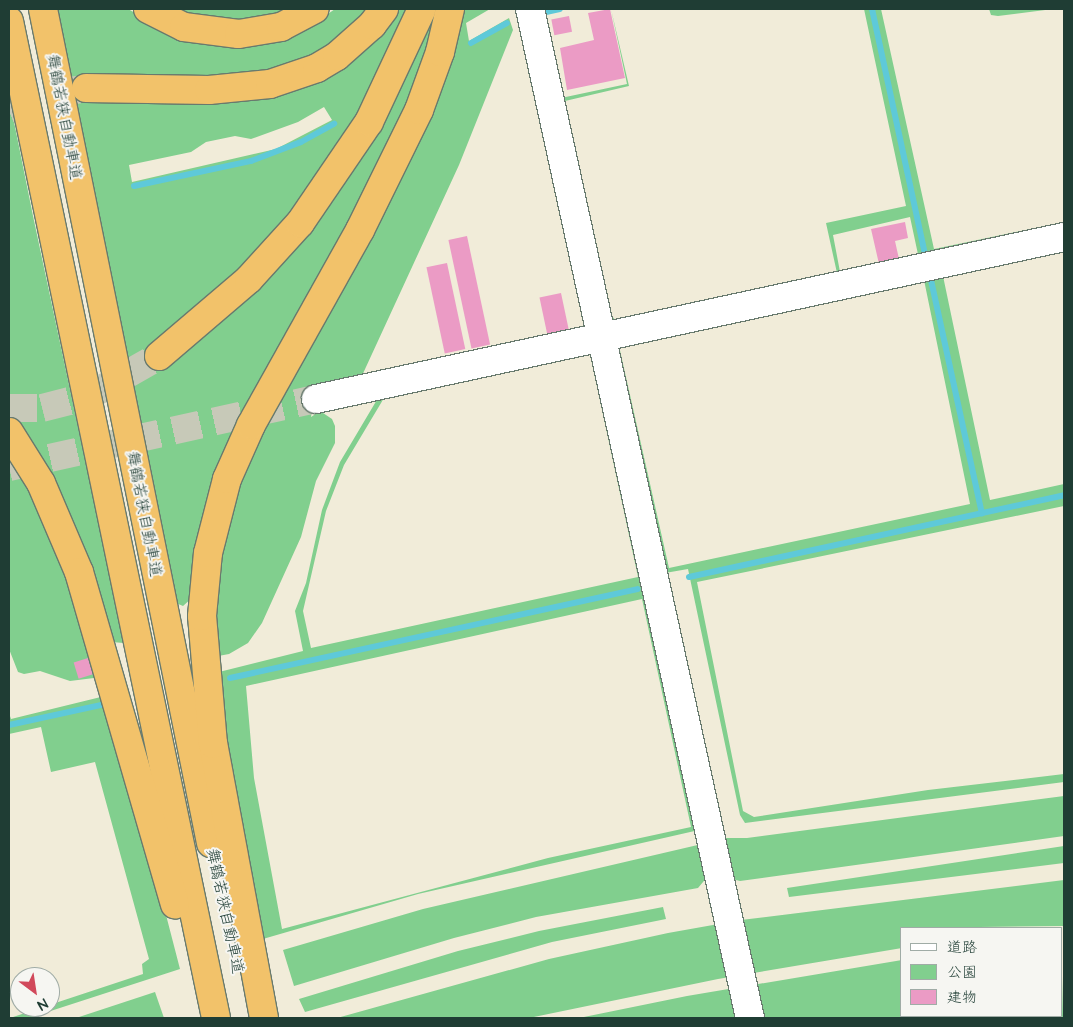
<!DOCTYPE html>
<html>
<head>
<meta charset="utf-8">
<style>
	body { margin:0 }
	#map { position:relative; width:1073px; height:1027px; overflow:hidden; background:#f1ecd9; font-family:"Architects Daughter","Klee One",sans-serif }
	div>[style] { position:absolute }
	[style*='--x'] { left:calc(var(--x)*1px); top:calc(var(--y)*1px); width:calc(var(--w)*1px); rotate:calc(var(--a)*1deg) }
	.green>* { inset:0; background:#81cf8e }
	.stream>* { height:6px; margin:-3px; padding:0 3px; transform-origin:3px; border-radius:3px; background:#5ec9d9 }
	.building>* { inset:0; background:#eb9bc5; transform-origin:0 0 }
	.minor-tunnel>* { height:28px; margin-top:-14px; transform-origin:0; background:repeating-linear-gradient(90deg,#c7c9b8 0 28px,transparent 0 42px) }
	.highway-tunnel>* { height:28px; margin-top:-14px; transform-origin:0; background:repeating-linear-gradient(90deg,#c7c9b8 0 28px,transparent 0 42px) }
	.roads { filter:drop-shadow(1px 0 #687a6e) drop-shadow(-1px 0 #687a6e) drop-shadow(0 1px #687a6e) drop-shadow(0 -1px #687a6e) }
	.minor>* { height:28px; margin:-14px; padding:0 14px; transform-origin:14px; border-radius:14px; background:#fff }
	.highway>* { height:28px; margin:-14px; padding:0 14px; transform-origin:14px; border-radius:14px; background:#f2c26a }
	span { translate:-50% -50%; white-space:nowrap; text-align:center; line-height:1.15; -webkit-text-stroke:4px #f6f6f2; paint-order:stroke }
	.street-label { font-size:16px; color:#1f3d34 }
	.frame { position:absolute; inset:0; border:10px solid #1f3d34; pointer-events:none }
	.legend { position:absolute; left:900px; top:927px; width:162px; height:90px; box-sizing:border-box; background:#f6f6f2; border:1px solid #a0aca6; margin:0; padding:6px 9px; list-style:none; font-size:15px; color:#1f3d34 }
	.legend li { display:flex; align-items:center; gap:10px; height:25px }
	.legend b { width:25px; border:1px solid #a0aca6 }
	.north { position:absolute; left:10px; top:967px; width:50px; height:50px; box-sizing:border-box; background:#f6f6f2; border:1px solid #a0aca6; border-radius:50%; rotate:149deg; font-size:14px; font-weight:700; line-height:20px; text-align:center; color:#1f3d34 }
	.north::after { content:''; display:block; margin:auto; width:18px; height:22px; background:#d1495b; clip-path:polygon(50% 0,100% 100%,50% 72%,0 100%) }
</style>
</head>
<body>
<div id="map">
	<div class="green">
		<div style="clip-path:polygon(evenodd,56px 9px,128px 9px,182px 39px,229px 46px,322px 18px,335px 9px,369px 9px,349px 32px,316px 54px,280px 69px,233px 78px,78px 78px,83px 101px,237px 99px,397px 9px,410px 9px,386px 66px,337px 154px,182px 354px,239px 304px,429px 21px,434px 18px,435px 23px,415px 90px,339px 247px,193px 597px,183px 606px,176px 603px,56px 9px,324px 107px,332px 120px,276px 149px,132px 182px,129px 165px,191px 152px,206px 142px,235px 136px,251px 139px,298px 122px,324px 107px)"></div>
		<div style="clip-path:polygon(173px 9px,292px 9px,270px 17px,234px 22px,192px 17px)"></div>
		<div style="clip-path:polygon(461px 9px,490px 9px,466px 23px,469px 41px,509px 18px,513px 30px,459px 165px,360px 380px,316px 386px,311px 417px,320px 411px,332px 419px,335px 426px,335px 443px,316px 481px,301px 537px,262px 623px,248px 643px,229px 654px,213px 657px,215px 570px,240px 472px)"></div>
		<div style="clip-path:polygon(611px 9px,629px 86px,565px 101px,612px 316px,615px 320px,837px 273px,826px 223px,906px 206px,864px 9px,881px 9px,934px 249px,1064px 222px,1064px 228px,919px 259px,910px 217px,833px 235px,841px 277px,611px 325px,561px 98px,627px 84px)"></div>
		<div style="clip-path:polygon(989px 9px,1053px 9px,998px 16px,991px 15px)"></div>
		<div style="clip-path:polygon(9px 97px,33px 216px,124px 643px,111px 642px,18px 424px,9px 411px)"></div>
		<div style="clip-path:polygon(evenodd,943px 276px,990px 500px,1064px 484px,1064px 506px,697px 582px,743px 811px,754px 817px,928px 790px,1064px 774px,1064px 782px,745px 823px,740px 815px,688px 569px,665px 573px,615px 344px,943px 276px,924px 280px,970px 504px,669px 568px,619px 346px,924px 280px)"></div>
		<div style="clip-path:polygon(evenodd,590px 347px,699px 830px,418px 894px,256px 941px,215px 673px,303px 651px,295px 611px,306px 583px,322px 510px,340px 462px,381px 393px,590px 347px,590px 354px,638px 577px,311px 648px,303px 611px,326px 511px,344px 465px,384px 398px,590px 354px,590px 347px,642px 599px,691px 827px,548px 858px,282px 929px,254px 778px,246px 686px,642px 599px)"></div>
		<div style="clip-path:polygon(9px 450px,49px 526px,102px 677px,70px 681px,40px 671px,24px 674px,18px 672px,9px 649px)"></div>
		<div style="clip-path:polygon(109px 695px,180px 969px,29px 1018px,10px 1018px,143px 974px,142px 964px,149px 959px,95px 762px,51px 772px,41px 727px,9px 734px,9px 713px,11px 719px)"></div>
		<div style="clip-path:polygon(1064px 796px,1064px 836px,740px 881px,732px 879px,724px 838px,747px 838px)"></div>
		<div style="clip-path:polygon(702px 844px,708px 876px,698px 888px,536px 917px,454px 938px,294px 986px,283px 950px,423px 909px)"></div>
		<div style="clip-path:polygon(1064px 846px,1064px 863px,789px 897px,787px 888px)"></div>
		<div style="clip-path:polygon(1064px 880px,1064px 926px,902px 928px,902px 948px,718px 979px,529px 1018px,337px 1018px,549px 959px,668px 933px,741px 920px)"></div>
		<div style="clip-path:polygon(663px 907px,666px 919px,552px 942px,305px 1012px,299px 999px,458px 951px,539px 931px)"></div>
		<div style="clip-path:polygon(1064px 936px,1064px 1018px,579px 1018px,687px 996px,902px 960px,902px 1016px,1062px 1016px)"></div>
		<div style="clip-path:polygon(155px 992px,164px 1018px,76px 1018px)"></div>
	</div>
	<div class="stream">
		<div style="--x:872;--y:9;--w:251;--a:77.8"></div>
		<div style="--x:546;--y:12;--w:14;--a:-12"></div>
		<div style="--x:471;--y:43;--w:41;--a:-29.1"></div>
		<div style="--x:134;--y:186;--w:120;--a:-12.1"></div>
		<div style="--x:251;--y:161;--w:53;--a:-20.8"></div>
		<div style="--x:301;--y:142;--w:38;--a:-29"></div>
		<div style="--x:931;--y:280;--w:239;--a:77.7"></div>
		<div style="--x:689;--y:577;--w:384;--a:-12.3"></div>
		<div style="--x:230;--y:678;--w:417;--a:-12.3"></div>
		<div style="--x:9;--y:725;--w:103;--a:-12.3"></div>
	</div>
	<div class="building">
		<div style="clip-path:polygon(610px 9px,625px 78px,567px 90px,560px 48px,594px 40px,588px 13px)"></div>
		<div style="left:569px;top:16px;width:16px;height:18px;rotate:79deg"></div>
		<div style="clip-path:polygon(905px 222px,908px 238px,895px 241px,899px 259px,879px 264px,871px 229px)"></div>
		<div style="left:467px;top:236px;width:111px;height:19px;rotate:78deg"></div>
		<div style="left:447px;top:263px;width:88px;height:21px;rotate:78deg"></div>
		<div style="left:561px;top:293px;width:39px;height:22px;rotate:78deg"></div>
		<div style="left:88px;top:658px;width:17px;height:15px;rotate:73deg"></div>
	</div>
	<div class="minor-tunnel">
		<div style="--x:9;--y:467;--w:314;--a:-12.5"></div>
	</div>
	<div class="highway-tunnel">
		<div style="--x:9;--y:111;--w:45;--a:-22"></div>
		<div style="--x:51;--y:94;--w:32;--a:-9"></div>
		<div style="--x:9;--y:408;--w:33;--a:0"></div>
		<div style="--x:42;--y:408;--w:49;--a:-14.3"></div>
		<div style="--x:89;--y:396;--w:81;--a:-29.7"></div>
	</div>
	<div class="roads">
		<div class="minor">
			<div style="--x:530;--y:9;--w:1033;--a:77.7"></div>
			<div style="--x:316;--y:399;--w:765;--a:-12.22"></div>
		</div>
		<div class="highway">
			<div style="--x:43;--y:9;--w:851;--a:78.61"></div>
			<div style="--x:148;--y:9;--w:40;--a:26.6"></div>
			<div style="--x:184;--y:27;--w:55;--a:7.3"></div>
			<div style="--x:239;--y:34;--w:43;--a:-9.5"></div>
			<div style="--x:281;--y:27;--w:38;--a:-28"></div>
			<div style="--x:9;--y:21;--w:1018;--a:78.27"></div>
			<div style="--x:86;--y:88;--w:123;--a:0.9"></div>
			<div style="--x:209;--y:90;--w:61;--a:-5.6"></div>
			<div style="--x:270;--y:84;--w:50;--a:-18.8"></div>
			<div style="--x:317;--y:68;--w:23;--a:-31"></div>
			<div style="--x:337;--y:56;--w:47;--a:-41.5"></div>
			<div style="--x:372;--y:25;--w:20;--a:-53"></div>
			<div style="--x:159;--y:356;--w:118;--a:-40.5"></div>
			<div style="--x:249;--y:279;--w:76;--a:-47.7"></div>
			<div style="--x:300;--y:223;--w:122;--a:-55.7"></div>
			<div style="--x:369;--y:122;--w:125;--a:-64.9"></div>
			<div style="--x:9;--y:432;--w:60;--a:57.9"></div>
			<div style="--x:41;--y:483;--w:97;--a:66.9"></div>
			<div style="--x:79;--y:572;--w:346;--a:73.9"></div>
			<div style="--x:264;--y:1018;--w:279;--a:-100.5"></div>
			<div style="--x:213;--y:744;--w:128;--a:-94.9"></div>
			<div style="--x:202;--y:616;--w:63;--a:-84.6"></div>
			<div style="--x:208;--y:553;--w:76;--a:-75.6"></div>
			<div style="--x:227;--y:479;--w:59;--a:-66"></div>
			<div style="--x:251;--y:425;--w:223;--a:-60.8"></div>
			<div style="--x:360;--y:230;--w:134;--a:-63.8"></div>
			<div style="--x:419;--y:110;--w:62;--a:-70.1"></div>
			<div style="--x:440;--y:52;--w:44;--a:-76.9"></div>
		</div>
	</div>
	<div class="street-label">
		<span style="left:64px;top:117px;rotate:79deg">舞鶴若狭自動車道</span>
		<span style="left:144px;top:514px;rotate:79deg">舞鶴若狭自動車道</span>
		<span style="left:225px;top:911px;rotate:78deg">舞鶴若狭自動車道</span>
	</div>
	<div class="frame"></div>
	<ul class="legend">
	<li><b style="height:6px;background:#fff"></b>道路</li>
	<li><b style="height:14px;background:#81cf8e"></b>公園</li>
	<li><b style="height:14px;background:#eb9bc5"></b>建物</li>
	</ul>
	<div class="north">N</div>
</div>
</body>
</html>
